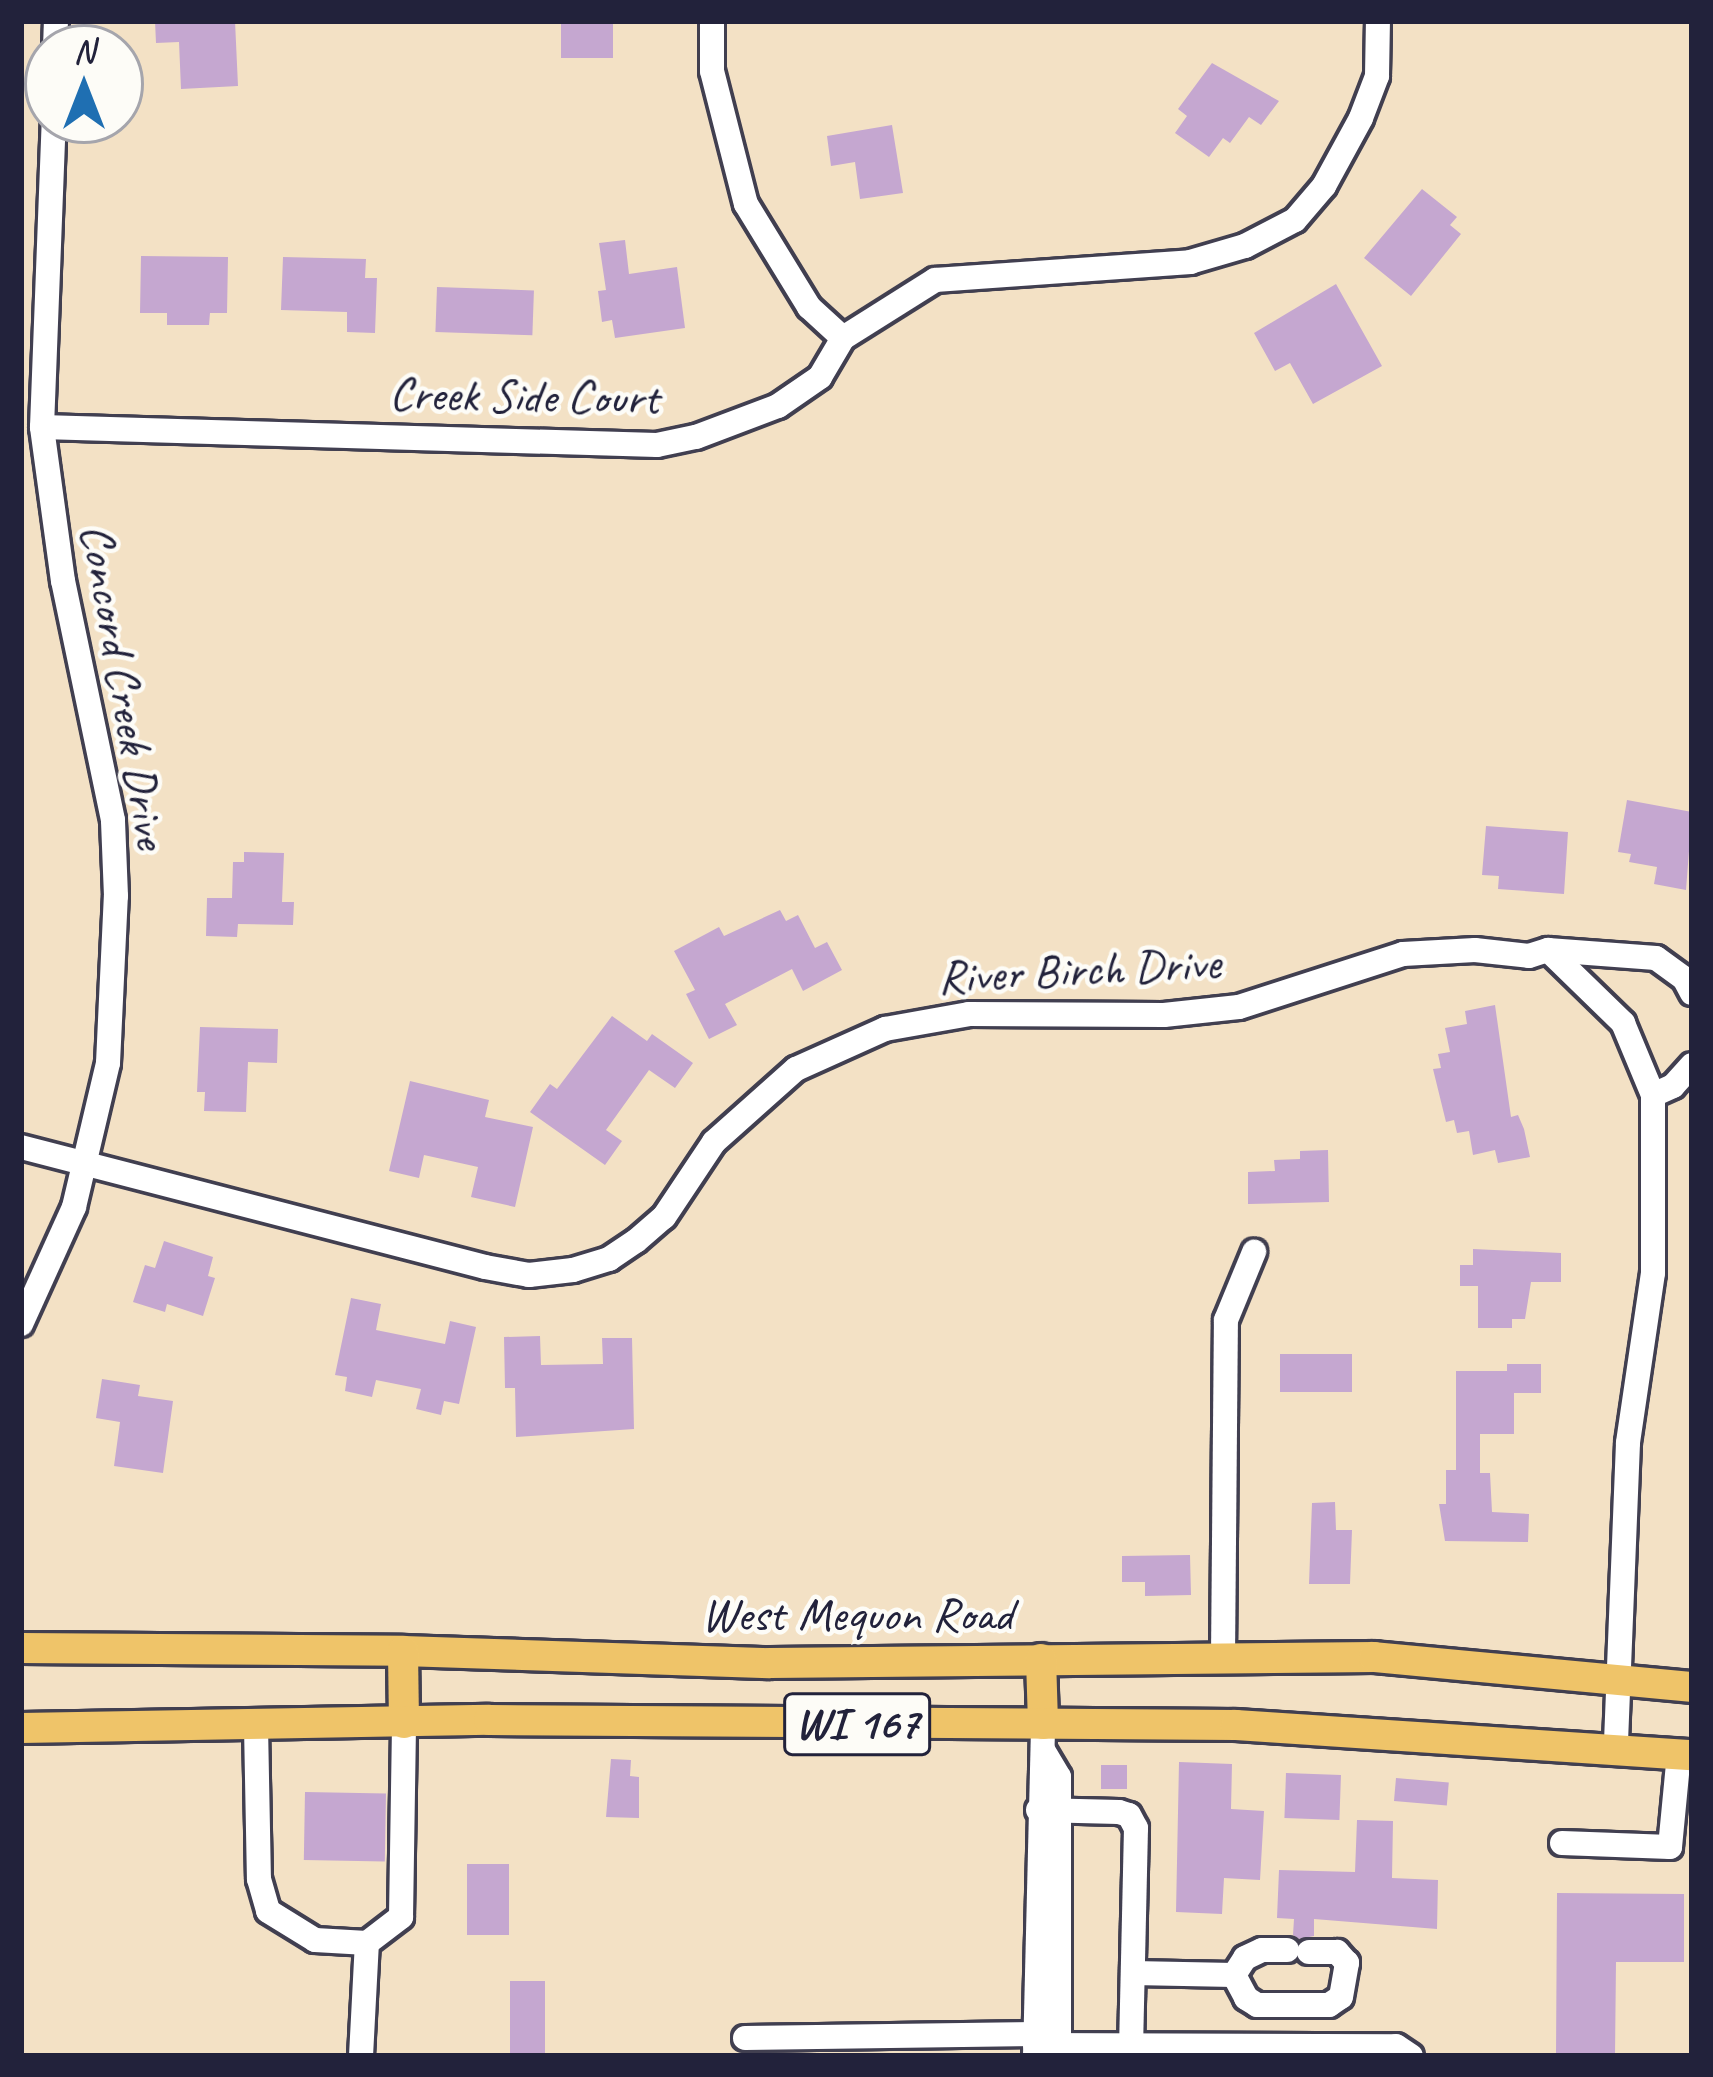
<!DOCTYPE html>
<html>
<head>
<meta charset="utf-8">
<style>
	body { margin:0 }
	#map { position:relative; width:1713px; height:2077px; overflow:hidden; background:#f3e1c5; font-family:Caveat,sans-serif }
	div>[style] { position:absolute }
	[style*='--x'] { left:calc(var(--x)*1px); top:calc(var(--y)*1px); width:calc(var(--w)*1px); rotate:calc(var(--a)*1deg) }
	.building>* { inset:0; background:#c5a7d0; transform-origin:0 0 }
	.roads { filter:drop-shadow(3px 0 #413f50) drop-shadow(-3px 0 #413f50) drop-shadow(0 3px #413f50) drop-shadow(0 -3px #413f50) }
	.minor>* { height:24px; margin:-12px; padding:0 12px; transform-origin:12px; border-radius:12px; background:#fff }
	.major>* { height:30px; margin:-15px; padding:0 15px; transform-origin:15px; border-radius:15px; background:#efc469 }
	span { translate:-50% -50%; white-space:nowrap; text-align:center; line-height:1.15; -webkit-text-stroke:9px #fdfcf7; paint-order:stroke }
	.shield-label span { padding:3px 9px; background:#fdfcf7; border:3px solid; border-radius:9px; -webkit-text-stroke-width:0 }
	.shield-label { font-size:45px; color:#22223b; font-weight:700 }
	.street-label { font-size:48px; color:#22223b }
	.frame { position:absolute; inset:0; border:24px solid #22223b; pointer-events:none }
	.north { position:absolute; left:24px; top:24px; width:120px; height:120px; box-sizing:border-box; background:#fdfcf7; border:3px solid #a5a5ac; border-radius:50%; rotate:0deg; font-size:33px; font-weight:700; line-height:48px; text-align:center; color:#22223b }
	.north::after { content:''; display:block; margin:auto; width:42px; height:54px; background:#1f6fb2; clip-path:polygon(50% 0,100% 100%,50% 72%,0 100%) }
</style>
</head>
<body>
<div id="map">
	<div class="building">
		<div style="clip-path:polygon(155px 21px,235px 21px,238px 86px,181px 89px,179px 42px,156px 43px)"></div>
		<div style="left:561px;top:21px;width:52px;height:37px"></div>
		<div style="clip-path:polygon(1212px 63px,1279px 101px,1261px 125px,1249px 117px,1230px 143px,1223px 138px,1209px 157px,1175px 133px,1187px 116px,1178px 109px)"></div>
		<div style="clip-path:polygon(892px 125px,903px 193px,860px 199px,855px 162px,831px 166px,827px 136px)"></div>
		<div style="clip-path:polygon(1422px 189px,1457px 217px,1450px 225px,1461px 234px,1411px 296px,1364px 258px)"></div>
		<div style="clip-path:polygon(625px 240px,629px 274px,677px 267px,685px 328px,615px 338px,612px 320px,602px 322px,598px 291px,606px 290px,599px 243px)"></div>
		<div style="clip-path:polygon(141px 256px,228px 257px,227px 313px,210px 313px,209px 325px,167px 325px,167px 313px,140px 313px)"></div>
		<div style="clip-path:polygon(283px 257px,366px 259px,365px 278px,377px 278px,375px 333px,347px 332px,347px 312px,281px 310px)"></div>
		<div style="clip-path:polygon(1336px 284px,1382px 366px,1313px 404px,1290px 363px,1275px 371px,1254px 333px)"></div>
		<div style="left:437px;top:287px;width:97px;height:45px;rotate:2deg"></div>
		<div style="clip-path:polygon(1627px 800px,1692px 812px,1686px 890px,1654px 884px,1657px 867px,1629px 862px,1631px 854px,1618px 852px)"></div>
		<div style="clip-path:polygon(1486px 826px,1568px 832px,1564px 894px,1498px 889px,1499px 876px,1482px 875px)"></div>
		<div style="clip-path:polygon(244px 852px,284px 853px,282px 902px,294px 902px,293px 925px,238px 924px,237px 937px,206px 936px,207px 898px,232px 898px,233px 862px,244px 862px)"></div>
		<div style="clip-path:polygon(780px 910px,786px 921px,798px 915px,815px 948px,827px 942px,842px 970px,803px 991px,792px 969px,725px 1004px,737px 1025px,709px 1039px,686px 994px,695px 990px,674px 951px,719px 927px,724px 936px)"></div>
		<div style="clip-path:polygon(1495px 1005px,1511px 1117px,1518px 1115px,1524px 1129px,1530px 1157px,1498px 1163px,1495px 1150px,1473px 1155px,1469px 1131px,1457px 1133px,1454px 1120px,1446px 1122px,1433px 1069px,1441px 1068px,1438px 1054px,1450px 1052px,1445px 1028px,1467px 1024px,1465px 1011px)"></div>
		<div style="clip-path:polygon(612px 1016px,647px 1041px,652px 1034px,693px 1063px,675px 1088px,649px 1070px,606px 1130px,622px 1141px,605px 1165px,530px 1112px,550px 1084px,557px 1089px)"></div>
		<div style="clip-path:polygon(200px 1027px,278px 1029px,277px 1063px,248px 1062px,246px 1112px,204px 1111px,205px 1092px,197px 1092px)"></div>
		<div style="clip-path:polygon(410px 1081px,489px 1100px,485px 1117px,533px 1127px,515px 1207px,471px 1197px,478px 1167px,424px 1155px,419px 1178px,389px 1171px)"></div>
		<div style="clip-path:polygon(1328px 1150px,1329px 1202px,1248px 1204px,1248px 1172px,1275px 1171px,1274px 1160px,1300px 1159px,1300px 1151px)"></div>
		<div style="clip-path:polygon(164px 1241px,213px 1257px,208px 1276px,215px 1278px,203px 1316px,167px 1304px,165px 1312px,133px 1302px,145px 1265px,155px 1268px)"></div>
		<div style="clip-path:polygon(1473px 1249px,1561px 1253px,1561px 1282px,1531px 1282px,1525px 1319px,1512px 1319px,1512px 1328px,1478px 1328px,1478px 1286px,1460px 1286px,1460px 1265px,1473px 1265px)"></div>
		<div style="clip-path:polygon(351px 1298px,381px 1304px,376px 1330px,445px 1344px,450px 1321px,476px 1327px,459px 1404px,444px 1401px,441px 1415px,416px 1409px,421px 1389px,376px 1380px,372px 1397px,345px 1391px,347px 1377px,335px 1375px)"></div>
		<div style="clip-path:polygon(540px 1336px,541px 1365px,603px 1364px,602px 1338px,632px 1338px,634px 1429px,516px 1437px,515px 1388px,505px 1388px,504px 1337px)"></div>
		<div style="left:1280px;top:1354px;width:72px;height:38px"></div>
		<div style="clip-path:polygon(1507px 1364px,1541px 1364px,1541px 1393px,1514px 1393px,1514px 1434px,1480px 1434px,1480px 1473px,1490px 1473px,1492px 1512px,1529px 1514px,1528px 1542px,1445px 1541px,1439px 1504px,1446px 1504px,1446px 1470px,1456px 1470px,1456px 1371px,1507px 1371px)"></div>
		<div style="clip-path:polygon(102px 1379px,140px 1385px,138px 1396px,173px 1401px,163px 1473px,114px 1466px,120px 1422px,96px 1418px)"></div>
		<div style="clip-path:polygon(1335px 1502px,1336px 1530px,1352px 1530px,1350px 1584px,1309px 1584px,1312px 1503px)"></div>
		<div style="clip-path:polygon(1190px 1555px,1191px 1595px,1145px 1596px,1145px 1582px,1122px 1582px,1122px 1556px)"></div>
		<div style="clip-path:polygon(611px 1759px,631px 1760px,630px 1776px,639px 1777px,639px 1818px,606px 1817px)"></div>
		<div style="clip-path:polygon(1179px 1762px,1232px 1764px,1231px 1809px,1264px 1811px,1260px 1880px,1224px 1878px,1222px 1914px,1176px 1912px)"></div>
		<div style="left:1101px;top:1765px;width:26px;height:24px"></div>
		<div style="left:1286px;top:1773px;width:55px;height:45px;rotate:2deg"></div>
		<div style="left:1396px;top:1778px;width:53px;height:23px;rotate:5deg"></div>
		<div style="left:305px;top:1792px;width:81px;height:68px;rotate:1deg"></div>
		<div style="clip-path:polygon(1357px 1820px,1393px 1821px,1392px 1878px,1438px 1880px,1437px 1929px,1314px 1919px,1314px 1936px,1299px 1939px,1293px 1935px,1294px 1919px,1277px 1918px,1279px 1870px,1355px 1872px)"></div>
		<div style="left:467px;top:1864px;width:42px;height:71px"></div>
		<div style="clip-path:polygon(1557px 1893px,1684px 1894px,1684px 1962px,1616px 1962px,1615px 2056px,1556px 2056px)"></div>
		<div style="left:510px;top:1981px;width:35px;height:75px"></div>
	</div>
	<div class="roads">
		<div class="minor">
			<div style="--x:712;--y:21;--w:50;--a:90"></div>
			<div style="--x:712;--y:71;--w:137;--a:75.7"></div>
			<div style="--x:746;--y:204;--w:121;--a:58.5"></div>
			<div style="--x:809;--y:307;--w:46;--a:42.4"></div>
			<div style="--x:55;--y:48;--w:27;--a:-88"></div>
			<div style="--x:42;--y:427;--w:615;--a:1.68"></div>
			<div style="--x:657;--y:445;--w:40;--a:-12"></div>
			<div style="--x:696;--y:437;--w:88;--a:-20.7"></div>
			<div style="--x:778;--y:406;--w:51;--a:-34.6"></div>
			<div style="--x:820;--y:377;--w:45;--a:-59.5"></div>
			<div style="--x:843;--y:338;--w:109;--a:-32.2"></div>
			<div style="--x:935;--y:280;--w:256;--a:-4"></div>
			<div style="--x:1190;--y:262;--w:57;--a:-16.2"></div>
			<div style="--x:1245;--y:246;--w:56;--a:-27.5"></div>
			<div style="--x:1295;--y:220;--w:45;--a:-49.5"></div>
			<div style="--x:1324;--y:186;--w:77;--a:-61.4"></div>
			<div style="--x:1361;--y:118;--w:45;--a:-69.1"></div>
			<div style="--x:1377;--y:76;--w:55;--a:-89"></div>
			<div style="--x:1548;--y:950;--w:108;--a:4.2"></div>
			<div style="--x:1656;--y:958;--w:34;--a:36"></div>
			<div style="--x:1684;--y:978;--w:17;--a:62"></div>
			<div style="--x:1653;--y:1095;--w:22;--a:-24"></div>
			<div style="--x:1673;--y:1086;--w:28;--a:-48"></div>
			<div style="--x:21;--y:1147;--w:479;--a:14.5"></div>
			<div style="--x:485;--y:1267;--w:45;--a:10.3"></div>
			<div style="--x:529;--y:1275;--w:44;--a:-6.5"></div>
			<div style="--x:573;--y:1270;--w:38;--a:-17"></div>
			<div style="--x:609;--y:1259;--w:32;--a:-34"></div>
			<div style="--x:636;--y:1241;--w:37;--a:-41"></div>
			<div style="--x:664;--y:1217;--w:90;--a:-56.3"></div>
			<div style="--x:714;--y:1142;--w:110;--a:-41.7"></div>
			<div style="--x:796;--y:1069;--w:98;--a:-24.2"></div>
			<div style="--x:885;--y:1029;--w:85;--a:-10.1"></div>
			<div style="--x:969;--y:1014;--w:195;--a:0.3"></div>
			<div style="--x:1164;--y:1015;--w:75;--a:-6.1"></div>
			<div style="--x:1239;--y:1007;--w:172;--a:-17.9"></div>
			<div style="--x:1403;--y:954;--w:72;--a:-3.2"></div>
			<div style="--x:1475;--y:950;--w:54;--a:6.3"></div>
			<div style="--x:1529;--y:956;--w:20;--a:-18"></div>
			<div style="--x:1548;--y:950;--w:105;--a:44.2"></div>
			<div style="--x:1623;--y:1023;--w:78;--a:67.4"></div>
			<div style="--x:1653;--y:1095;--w:178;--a:90"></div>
			<div style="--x:1653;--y:1273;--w:172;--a:98.4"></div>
			<div style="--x:1628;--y:1443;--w:305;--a:92.3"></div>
			<div style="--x:21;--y:1324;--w:128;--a:-65.6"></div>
			<div style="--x:74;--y:1207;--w:148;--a:-76.7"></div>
			<div style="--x:108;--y:1063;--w:167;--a:-87.3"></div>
			<div style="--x:116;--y:896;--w:76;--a:-92.3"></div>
			<div style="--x:113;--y:820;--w:244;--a:-101.8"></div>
			<div style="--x:63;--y:581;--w:155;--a:-97.8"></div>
			<div style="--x:42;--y:427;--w:307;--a:-87.8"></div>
			<div style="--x:1223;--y:1656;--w:336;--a:-89.5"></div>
			<div style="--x:1226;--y:1320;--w:74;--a:-67.6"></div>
			<div style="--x:256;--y:1726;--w:153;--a:88.9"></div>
			<div style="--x:259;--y:1879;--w:33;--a:74"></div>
			<div style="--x:268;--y:1911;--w:55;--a:31.7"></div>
			<div style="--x:315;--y:1940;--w:52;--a:3.3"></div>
			<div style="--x:1043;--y:1750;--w:31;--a:59"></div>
			<div style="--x:1059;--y:1777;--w:279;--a:90"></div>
			<div style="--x:1038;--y:1810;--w:81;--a:1.4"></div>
			<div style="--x:1119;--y:1812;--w:10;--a:17"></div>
			<div style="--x:1129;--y:1815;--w:15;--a:62"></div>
			<div style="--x:1136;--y:1828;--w:228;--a:91.3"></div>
			<div style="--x:1562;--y:1843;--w:108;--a:2.1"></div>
			<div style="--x:1670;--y:1847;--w:93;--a:-84.5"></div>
			<div style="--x:1133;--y:1973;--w:101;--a:1.1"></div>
			<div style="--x:1234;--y:1975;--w:26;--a:62"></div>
			<div style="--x:1246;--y:1998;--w:13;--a:32"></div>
			<div style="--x:1257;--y:2005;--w:72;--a:0"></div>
			<div style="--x:1329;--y:2005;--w:14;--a:-34"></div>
			<div style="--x:1341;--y:1997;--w:35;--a:-80"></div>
			<div style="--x:1347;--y:1963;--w:15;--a:-132"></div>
			<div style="--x:1337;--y:1952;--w:28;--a:180"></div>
			<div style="--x:1234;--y:1975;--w:20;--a:-57"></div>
			<div style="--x:1245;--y:1958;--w:19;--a:-25"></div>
			<div style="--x:1262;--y:1950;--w:25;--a:0"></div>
			<div style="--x:745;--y:2038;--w:290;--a:-0.8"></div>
			<div style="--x:1035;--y:2045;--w:361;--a:0.2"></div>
			<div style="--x:1396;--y:2046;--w:18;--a:34"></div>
			<div style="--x:361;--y:2056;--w:113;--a:-87"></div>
			<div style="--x:367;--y:1943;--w:43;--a:-37.4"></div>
			<div style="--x:401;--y:1917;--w:194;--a:-89.1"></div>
			<div style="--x:1035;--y:2056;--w:332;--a:-88.6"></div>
		</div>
		<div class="major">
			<div style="--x:21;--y:1648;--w:382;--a:0.4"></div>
			<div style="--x:403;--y:1651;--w:367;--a:1.9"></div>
			<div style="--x:770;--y:1663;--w:604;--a:-0.57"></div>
			<div style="--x:1374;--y:1657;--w:319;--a:5.4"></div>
			<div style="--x:403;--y:1651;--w:72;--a:89.2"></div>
			<div style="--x:1041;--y:1659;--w:65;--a:88.2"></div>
			<div style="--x:21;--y:1728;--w:468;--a:-1"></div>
			<div style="--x:489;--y:1720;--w:747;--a:0.38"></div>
			<div style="--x:1236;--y:1725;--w:457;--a:3.8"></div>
		</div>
	</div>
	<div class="shield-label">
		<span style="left:857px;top:1724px">WI 167</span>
	</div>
	<div class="street-label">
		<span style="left:524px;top:396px;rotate:1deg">Creek Side Court</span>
		<span style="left:124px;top:686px;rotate:80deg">Concord Creek Drive</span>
		<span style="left:1079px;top:970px;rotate:-3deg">River Birch Drive</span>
		<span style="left:857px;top:1615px">West Mequon Road</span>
	</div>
	<div class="frame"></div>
	<div class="north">N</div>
</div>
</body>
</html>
